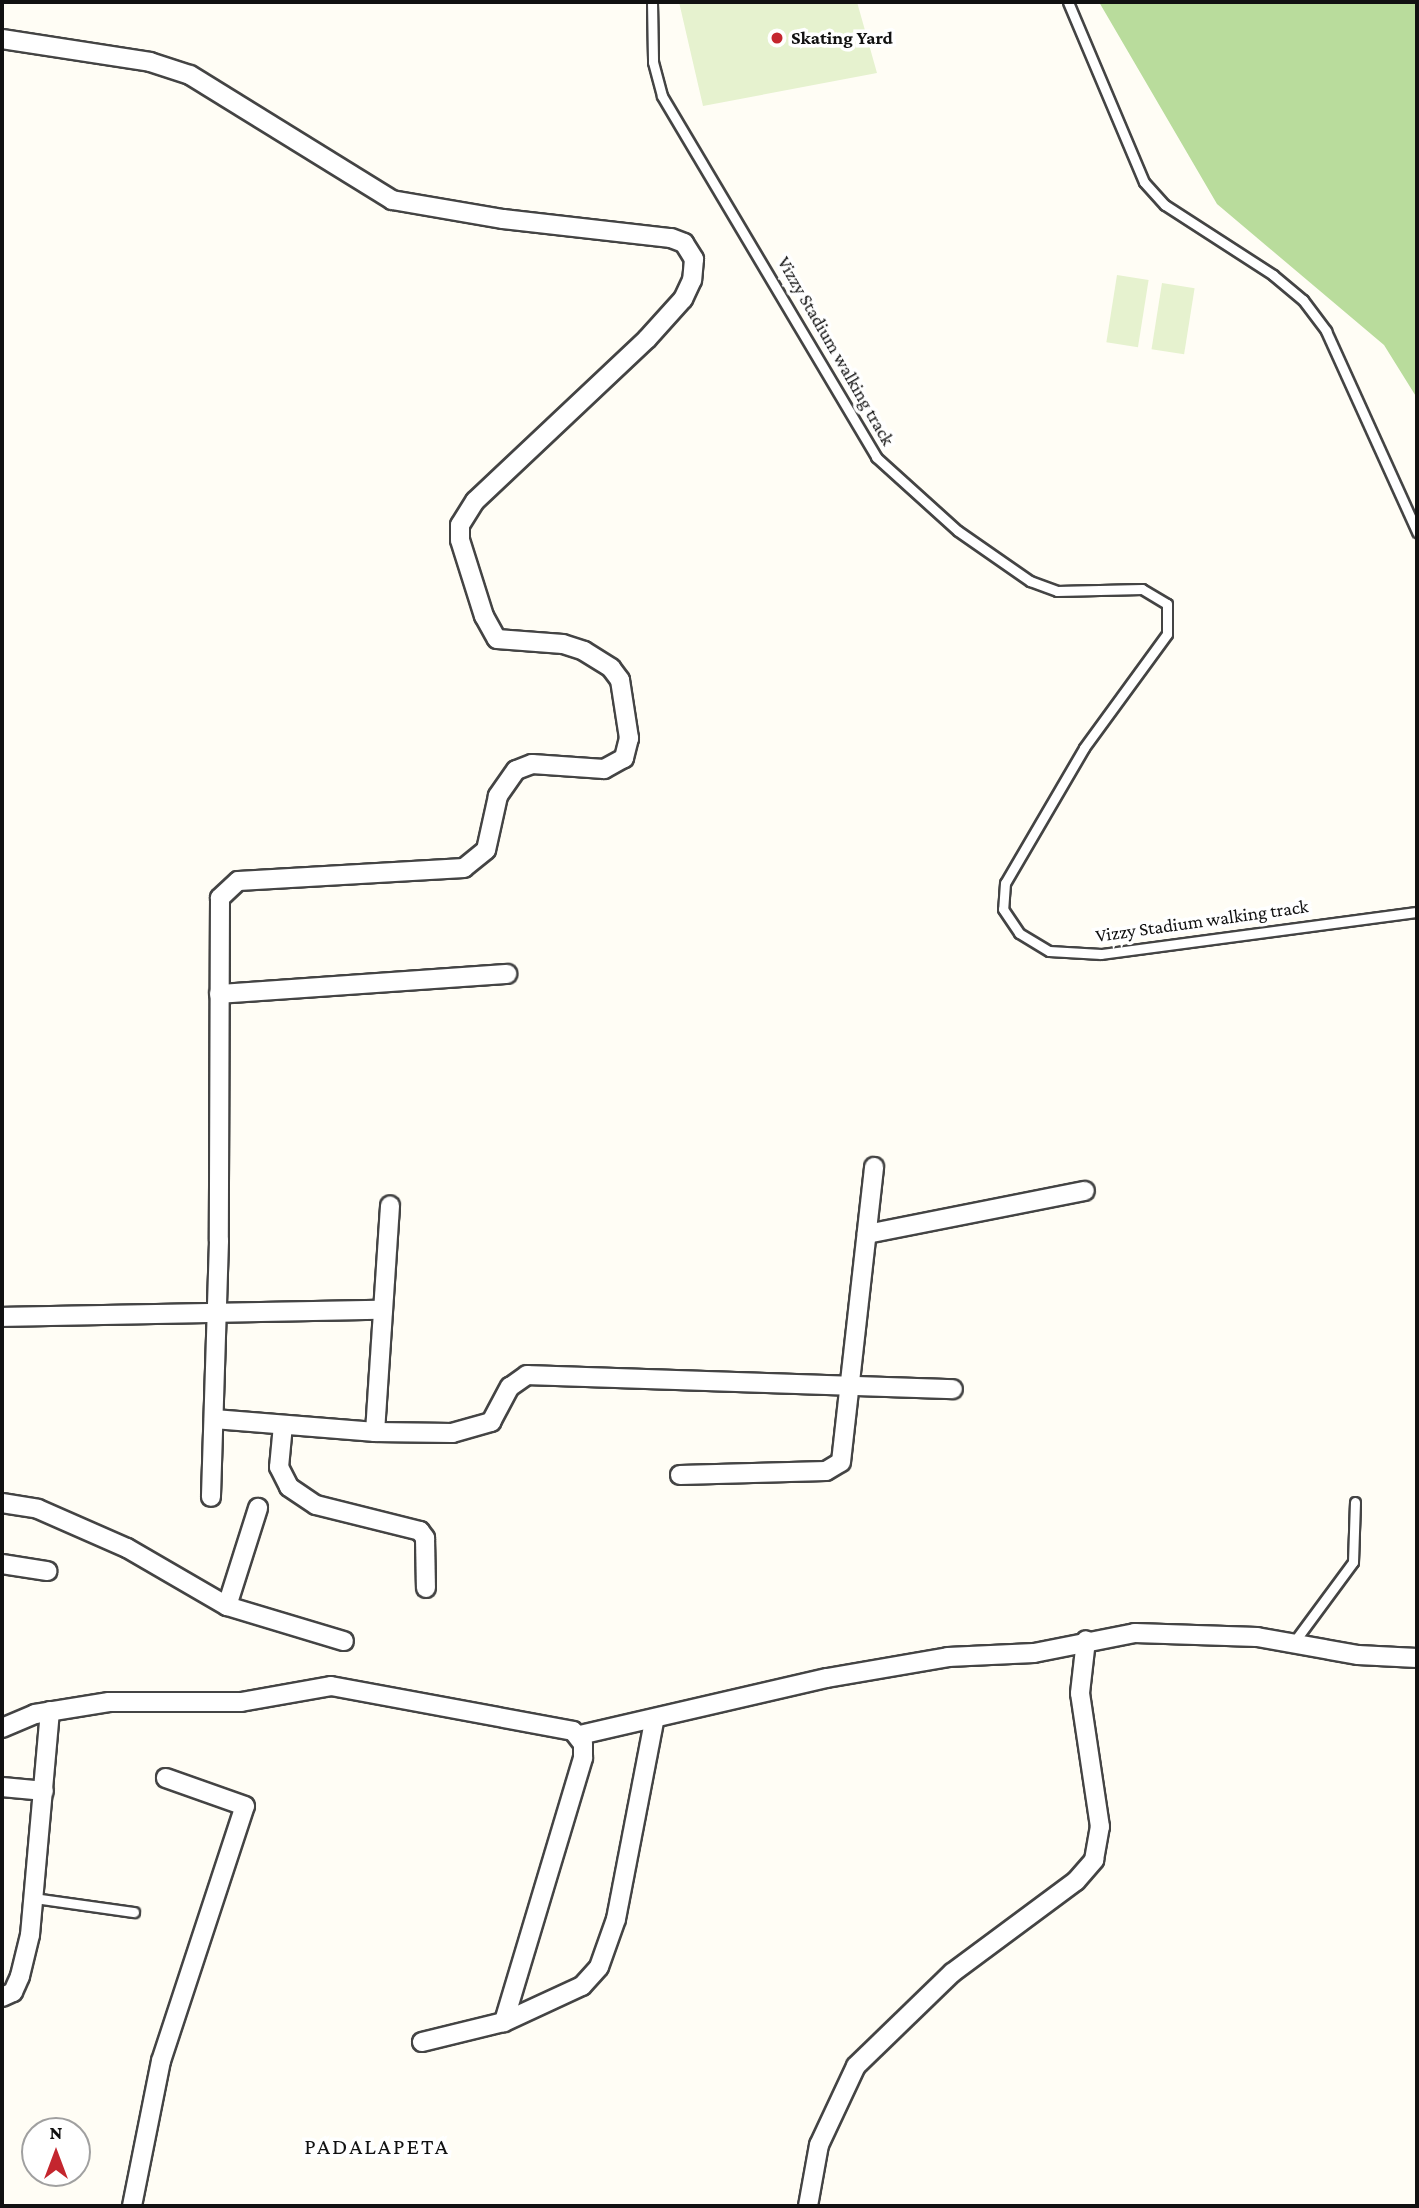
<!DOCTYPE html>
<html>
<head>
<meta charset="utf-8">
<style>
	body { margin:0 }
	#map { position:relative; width:1419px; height:2208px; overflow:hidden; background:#fffdf5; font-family:"Crimson Pro",serif }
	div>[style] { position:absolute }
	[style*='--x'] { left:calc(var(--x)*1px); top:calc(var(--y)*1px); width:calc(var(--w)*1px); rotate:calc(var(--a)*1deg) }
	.forest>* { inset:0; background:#b9dc9c }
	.pitch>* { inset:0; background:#e6f2cf; transform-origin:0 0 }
	.roads { filter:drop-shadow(2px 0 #444) drop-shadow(-2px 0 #444) drop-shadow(0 2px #444) drop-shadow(0 -2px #444) }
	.service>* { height:9px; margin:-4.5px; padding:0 4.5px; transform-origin:4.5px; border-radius:4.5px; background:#fff }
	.minor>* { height:18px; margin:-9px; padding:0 9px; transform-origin:9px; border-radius:9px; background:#fff }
	.dots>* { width:19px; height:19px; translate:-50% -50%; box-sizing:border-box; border:4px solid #fff; border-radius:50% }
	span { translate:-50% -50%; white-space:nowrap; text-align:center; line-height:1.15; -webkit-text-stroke:7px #fff; paint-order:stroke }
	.poi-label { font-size:19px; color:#111; font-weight:700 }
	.left { translate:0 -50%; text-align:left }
	.street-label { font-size:19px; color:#111 }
	.quarter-label { font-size:23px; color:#111; letter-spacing:2px }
	.frame { position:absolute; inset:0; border:4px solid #111; pointer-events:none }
	.north { position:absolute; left:21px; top:2117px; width:70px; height:70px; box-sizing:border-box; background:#fff; border:2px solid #a0a0a0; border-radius:50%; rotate:0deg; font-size:19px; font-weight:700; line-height:28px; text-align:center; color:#111 }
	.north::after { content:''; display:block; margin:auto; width:24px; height:32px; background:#c4262e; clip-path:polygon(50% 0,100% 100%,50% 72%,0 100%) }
</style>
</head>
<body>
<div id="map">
	<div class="forest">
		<div style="clip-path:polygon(1099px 2px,1417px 2px,1417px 398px,1384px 345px,1217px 204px)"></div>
	</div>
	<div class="pitch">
		<div style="clip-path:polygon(679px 2px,857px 2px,877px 73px,703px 106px)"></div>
		<div style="left:1117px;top:275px;width:32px;height:68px;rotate:9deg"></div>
		<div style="left:1162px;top:283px;width:33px;height:67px;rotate:9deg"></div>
	</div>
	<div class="roads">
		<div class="service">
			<div style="--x:652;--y:2;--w:60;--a:89"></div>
			<div style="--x:653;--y:62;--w:35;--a:75"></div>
			<div style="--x:662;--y:96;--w:420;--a:59.3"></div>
			<div style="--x:876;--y:457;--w:110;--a:42.1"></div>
			<div style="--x:958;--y:531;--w:88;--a:34.8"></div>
			<div style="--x:1030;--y:581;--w:29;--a:20"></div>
			<div style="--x:1057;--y:591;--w:85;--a:-1.3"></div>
			<div style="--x:1142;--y:589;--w:29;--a:31"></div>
			<div style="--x:1167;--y:604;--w:30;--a:90"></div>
			<div style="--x:1167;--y:634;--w:141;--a:126.1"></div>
			<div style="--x:1084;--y:748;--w:156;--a:120.3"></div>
			<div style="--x:1005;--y:883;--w:26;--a:94"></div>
			<div style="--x:1003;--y:909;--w:29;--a:56"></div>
			<div style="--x:1019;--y:933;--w:35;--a:31"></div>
			<div style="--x:1049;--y:951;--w:52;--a:3.3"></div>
			<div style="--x:1101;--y:954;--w:319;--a:-7.6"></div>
			<div style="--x:1068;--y:2;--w:195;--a:67.1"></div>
			<div style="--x:1144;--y:182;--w:31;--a:48"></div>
			<div style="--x:1165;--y:205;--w:129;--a:32.9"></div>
			<div style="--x:1273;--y:275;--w:39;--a:40"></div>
			<div style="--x:1303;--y:300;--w:39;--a:53"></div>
			<div style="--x:1326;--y:331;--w:221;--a:65.6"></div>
			<div style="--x:1294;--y:1642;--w:99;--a:-53.6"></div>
			<div style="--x:1353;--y:1562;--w:60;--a:-88.1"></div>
			<div style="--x:34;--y:1898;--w:101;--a:8"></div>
		</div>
		<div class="minor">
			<div style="--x:2;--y:39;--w:150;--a:8.8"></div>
			<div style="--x:150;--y:62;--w:42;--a:18"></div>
			<div style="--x:190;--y:75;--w:238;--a:31.7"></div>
			<div style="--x:392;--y:200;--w:113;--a:9.7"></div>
			<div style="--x:503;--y:219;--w:169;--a:6.5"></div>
			<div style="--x:671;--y:238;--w:14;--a:21"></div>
			<div style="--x:684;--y:243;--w:19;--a:58"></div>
			<div style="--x:694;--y:259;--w:21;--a:95"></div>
			<div style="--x:692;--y:280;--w:21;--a:115"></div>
			<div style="--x:683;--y:299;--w:54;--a:132"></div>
			<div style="--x:647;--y:339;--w:236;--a:136.7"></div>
			<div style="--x:475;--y:501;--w:28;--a:122"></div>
			<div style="--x:460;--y:525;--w:15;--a:90"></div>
			<div style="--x:460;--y:540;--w:80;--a:72.5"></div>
			<div style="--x:484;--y:616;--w:26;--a:61"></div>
			<div style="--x:497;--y:639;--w:66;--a:4.3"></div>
			<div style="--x:563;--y:644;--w:22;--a:18"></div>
			<div style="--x:584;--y:651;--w:32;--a:32"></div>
			<div style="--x:611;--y:668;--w:15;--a:53"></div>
			<div style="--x:620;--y:680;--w:59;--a:81.2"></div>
			<div style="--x:629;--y:738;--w:21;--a:104"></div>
			<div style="--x:624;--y:758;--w:23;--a:151"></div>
			<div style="--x:604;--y:769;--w:72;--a:-176"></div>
			<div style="--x:532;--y:764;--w:17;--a:159"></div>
			<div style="--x:516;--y:770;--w:32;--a:125"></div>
			<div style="--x:498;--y:796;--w:55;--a:102.5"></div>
			<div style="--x:486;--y:850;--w:28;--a:141"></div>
			<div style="--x:464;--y:868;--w:226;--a:176.7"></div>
			<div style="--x:238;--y:881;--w:25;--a:137"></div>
			<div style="--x:220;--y:898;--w:343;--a:90.2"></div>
			<div style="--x:219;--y:1241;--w:256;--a:91.8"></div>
			<div style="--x:219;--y:994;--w:289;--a:-4"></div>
			<div style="--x:867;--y:1234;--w:222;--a:-11.2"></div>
			<div style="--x:2;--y:1317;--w:381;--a:-1.1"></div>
			<div style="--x:214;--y:1419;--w:162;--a:4.6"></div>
			<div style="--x:375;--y:1432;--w:77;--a:0.7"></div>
			<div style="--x:452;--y:1433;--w:41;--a:-15.8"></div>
			<div style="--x:491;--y:1422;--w:40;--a:-62"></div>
			<div style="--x:510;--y:1387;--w:21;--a:-35"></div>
			<div style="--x:527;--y:1375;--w:426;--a:1.9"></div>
			<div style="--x:283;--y:1425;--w:42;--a:95.4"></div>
			<div style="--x:279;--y:1467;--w:22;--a:63"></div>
			<div style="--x:289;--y:1487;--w:32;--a:34"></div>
			<div style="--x:316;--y:1505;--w:107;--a:14"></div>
			<div style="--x:420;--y:1531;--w:9;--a:54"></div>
			<div style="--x:425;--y:1538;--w:50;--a:88.9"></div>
			<div style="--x:375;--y:1432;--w:227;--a:-86.2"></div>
			<div style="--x:680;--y:1475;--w:146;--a:-1.6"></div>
			<div style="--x:826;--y:1471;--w:17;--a:-31"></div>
			<div style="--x:841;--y:1462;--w:297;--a:-83.6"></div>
			<div style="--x:2;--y:1503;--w:36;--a:9"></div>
			<div style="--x:38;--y:1509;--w:97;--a:23.7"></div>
			<div style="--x:127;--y:1548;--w:116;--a:30.1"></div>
			<div style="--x:227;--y:1606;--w:122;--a:16.7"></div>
			<div style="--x:2;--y:1564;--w:46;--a:8.8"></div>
			<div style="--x:227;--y:1606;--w:103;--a:-72.4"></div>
			<div style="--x:2;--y:1728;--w:36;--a:-23"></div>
			<div style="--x:35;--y:1714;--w:75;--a:-9.2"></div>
			<div style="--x:109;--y:1702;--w:132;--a:0"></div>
			<div style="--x:241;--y:1702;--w:91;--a:-10.1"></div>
			<div style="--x:331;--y:1686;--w:246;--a:10.5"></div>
			<div style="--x:573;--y:1731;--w:16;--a:52"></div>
			<div style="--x:583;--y:1744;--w:14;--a:90"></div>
			<div style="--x:583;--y:1758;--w:276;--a:106.7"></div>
			<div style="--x:580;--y:1735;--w:253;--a:-13"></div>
			<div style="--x:827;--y:1678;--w:123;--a:-9.8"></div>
			<div style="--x:948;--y:1657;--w:86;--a:-2.7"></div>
			<div style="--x:1034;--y:1653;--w:103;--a:-11.2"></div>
			<div style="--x:1135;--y:1633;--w:122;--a:1.9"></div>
			<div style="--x:1257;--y:1637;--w:103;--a:10.1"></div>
			<div style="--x:1358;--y:1655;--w:59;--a:2.9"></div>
			<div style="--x:2;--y:1787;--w:42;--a:5.4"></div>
			<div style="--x:2;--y:1997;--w:12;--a:-24"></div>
			<div style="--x:13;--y:1992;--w:17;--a:-66"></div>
			<div style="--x:20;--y:1976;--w:42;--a:-76.3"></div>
			<div style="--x:30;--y:1935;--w:225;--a:-84.9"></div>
			<div style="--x:422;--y:2042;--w:84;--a:-13.7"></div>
			<div style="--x:504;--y:2022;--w:86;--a:-24.8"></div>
			<div style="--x:582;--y:1986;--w:25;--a:-48"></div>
			<div style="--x:599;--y:1967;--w:51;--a:-70.5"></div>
			<div style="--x:616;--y:1919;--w:202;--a:-79.1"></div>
			<div style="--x:132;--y:2206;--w:148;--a:-78.7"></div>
			<div style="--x:161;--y:2061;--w:268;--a:-71.8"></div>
			<div style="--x:245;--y:1806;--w:84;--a:-160.5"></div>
			<div style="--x:808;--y:2206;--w:62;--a:-79.8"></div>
			<div style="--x:819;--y:2145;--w:87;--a:-64.9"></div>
			<div style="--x:856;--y:2066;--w:134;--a:-44.1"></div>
			<div style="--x:952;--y:1973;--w:154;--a:-36.6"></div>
			<div style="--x:1076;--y:1881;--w:28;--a:-49"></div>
			<div style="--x:1094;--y:1860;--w:34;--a:-80"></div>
			<div style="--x:1100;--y:1827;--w:135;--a:-98.5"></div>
			<div style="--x:1080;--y:1693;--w:53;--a:-83.5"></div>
		</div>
	</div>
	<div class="dots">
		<div style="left:777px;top:38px;background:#c4262e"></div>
	</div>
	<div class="poi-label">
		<span class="left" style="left:791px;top:38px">Skating Yard</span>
	</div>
	<div class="street-label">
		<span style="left:836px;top:351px;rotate:60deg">Vizzy Stadium walking track</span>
		<span style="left:1202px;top:921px;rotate:-8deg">Vizzy Stadium walking track</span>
	</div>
	<div class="quarter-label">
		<span style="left:377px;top:2146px">PADALAPETA</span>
	</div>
	<div class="frame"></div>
	<div class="north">N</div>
</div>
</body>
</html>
